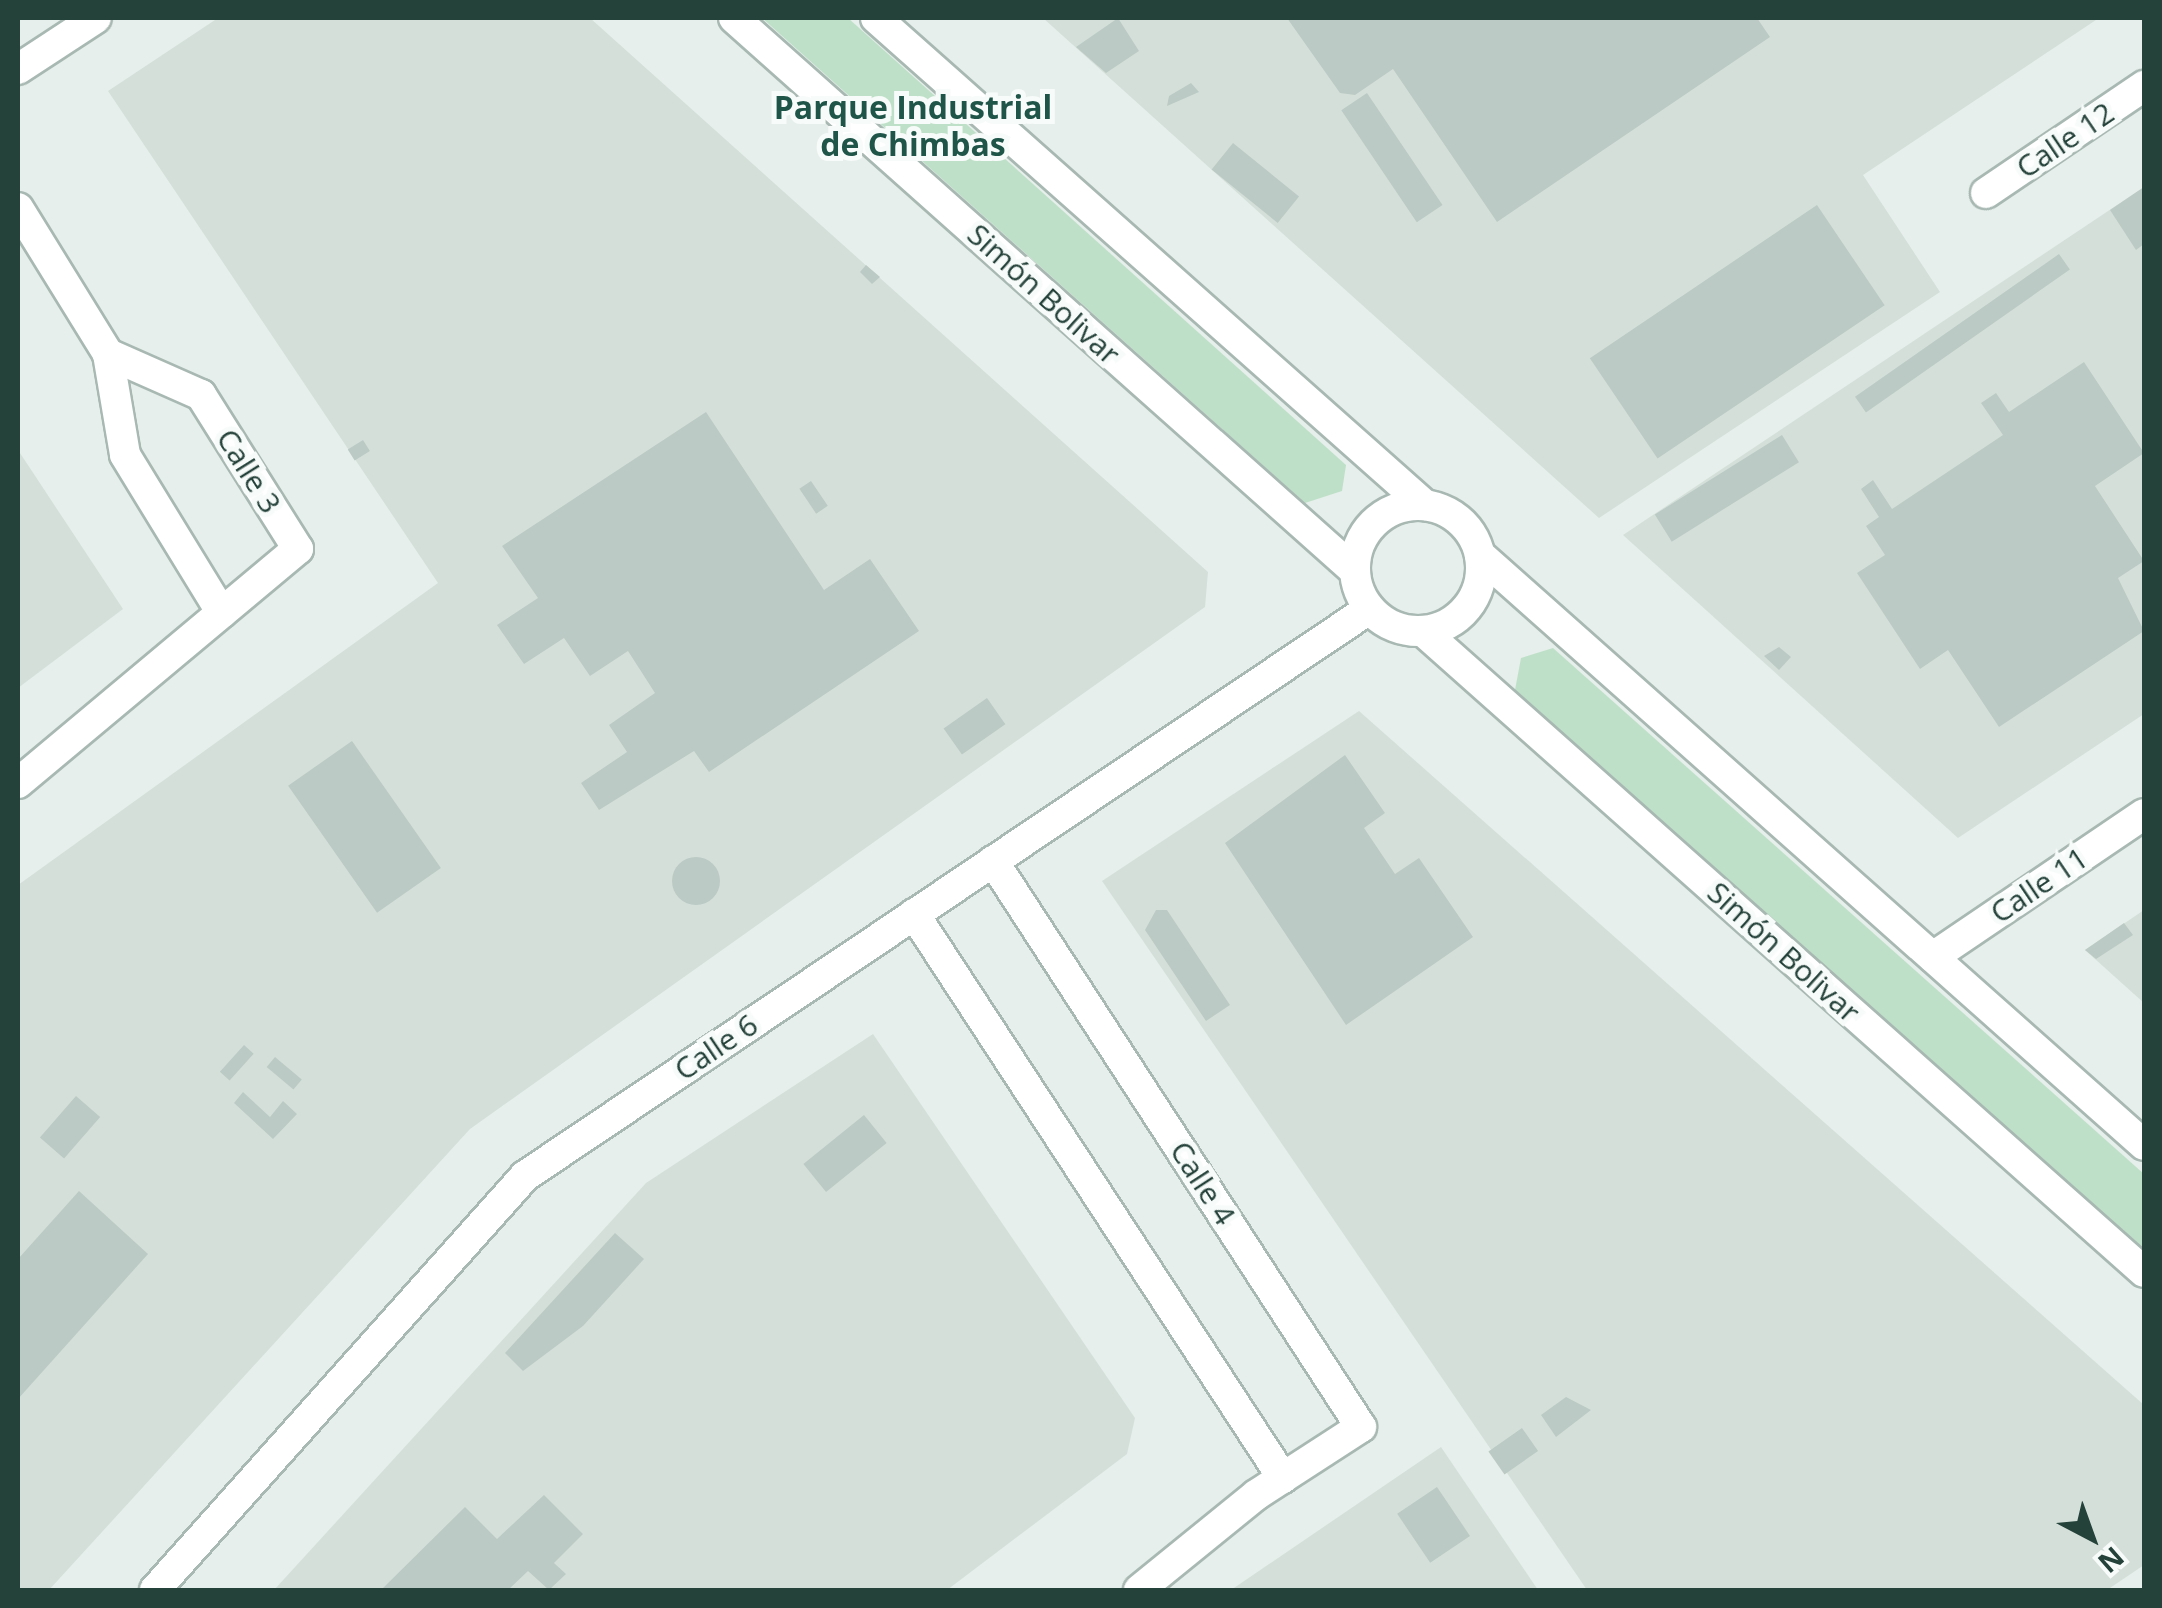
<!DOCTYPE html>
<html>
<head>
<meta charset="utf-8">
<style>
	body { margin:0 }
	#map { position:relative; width:2162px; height:1608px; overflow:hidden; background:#e6efeb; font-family:"Open Sans",sans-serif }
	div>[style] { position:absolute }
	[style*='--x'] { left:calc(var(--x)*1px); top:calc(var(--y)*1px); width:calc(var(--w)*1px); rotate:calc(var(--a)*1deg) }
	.built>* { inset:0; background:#d4dfda }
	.green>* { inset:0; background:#bfe0c8 }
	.building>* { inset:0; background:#bbcac4; transform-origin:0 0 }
	.round { border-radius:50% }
	.roads { filter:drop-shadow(2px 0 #a8b8b2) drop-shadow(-2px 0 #a8b8b2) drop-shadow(0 2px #a8b8b2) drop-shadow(0 -2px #a8b8b2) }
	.minor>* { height:30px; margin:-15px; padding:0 15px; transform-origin:15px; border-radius:15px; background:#fff }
	.minor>.ring { margin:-15px; padding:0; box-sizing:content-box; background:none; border:30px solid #fff; border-radius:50% }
	span { translate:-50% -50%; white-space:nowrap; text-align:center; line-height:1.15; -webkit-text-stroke:10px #f7fbf9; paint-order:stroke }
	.street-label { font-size:30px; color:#24423a }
	.neighbourhood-label { font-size:32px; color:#1f5548; font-weight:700 }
	.frame { position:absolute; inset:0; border:20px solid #24423a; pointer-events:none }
	.north { position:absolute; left:2042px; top:1488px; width:100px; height:100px; -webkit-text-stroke:8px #f7fbf9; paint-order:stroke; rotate:139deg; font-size:28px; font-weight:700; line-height:40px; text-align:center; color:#24423a }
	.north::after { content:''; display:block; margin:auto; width:35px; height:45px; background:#24423a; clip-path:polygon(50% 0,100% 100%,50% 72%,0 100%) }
</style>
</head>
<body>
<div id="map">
	<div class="built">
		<div style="clip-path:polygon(218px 18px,590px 18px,1208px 572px,1205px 607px,470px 1129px,49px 1590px,18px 1590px,18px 885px,438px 583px,108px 91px)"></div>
		<div style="clip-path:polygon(1043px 18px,2099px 18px,1863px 175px,1940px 292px,1599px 518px)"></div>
		<div style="clip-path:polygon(2144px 187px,2144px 714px,1958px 838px,1623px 535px)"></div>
		<div style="clip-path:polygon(18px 450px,123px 609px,18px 688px)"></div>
		<div style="clip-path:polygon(1359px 711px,2144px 1405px,2144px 1565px,2107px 1590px,1587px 1590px,1102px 881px)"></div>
		<div style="clip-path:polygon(2144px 910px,2144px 1003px,2085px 950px)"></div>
		<div style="clip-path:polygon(873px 1034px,1135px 1418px,1127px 1454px,947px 1590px,274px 1590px,646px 1183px)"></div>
		<div style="clip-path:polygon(1441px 1447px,1538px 1590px,1231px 1590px)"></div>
	</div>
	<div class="green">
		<div style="clip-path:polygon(762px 18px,848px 18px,1346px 465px,1342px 491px,1305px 503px)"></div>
		<div style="clip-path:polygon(1553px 648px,2144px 1174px,2144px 1253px,1515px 690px,1521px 658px)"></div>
	</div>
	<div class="building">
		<div style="clip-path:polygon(1118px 18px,1139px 51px,1106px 73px,1076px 47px)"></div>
		<div style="clip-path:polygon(1287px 18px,1757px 18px,1770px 37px,1497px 222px,1393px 69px,1355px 95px,1340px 93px)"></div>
		<div style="clip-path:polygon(1191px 83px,1199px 92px,1167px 106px,1169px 96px)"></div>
		<div style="left:1367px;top:93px;width:135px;height:31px;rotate:56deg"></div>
		<div style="left:1233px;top:143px;width:85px;height:34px;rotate:39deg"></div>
		<div style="clip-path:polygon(2144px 187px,2144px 244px,2136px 250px,2110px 210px)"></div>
		<div style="left:1817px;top:205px;width:121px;height:274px;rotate:56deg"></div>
		<div style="left:2059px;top:254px;width:19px;height:249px;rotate:55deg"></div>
		<div style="clip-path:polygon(866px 265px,880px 277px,872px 284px,860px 272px)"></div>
		<div style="clip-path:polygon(2084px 362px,2144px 453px,2095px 486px,2144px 561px,2118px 578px,2144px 631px,1999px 727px,1948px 650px,1920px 669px,1857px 573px,1885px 555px,1866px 526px,1879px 517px,1861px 489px,1873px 480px,1892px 509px,2003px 435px,1981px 403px,1996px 393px,2009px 412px)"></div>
		<div style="clip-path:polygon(706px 412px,824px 590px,870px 559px,919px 631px,709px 772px,694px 751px,599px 810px,581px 783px,627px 752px,609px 725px,655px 693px,628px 651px,590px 676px,564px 638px,524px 664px,497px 625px,538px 598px,502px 546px)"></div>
		<div style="left:1782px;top:435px;width:32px;height:150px;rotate:58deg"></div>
		<div style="left:363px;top:440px;width:13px;height:18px;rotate:58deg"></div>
		<div style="left:811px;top:481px;width:30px;height:14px;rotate:56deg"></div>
		<div style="clip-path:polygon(1779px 647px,1791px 657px,1779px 670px,1764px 656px)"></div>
		<div style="left:987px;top:698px;width:32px;height:53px;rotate:55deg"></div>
		<div style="left:352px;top:741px;width:155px;height:78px;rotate:55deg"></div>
		<div style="clip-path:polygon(1345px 755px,1385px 813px,1364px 828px,1395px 874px,1419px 858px,1473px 937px,1346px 1025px,1225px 843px)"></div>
		<div class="round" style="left:672px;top:857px;width:48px;height:48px"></div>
		<div style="clip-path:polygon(1156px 910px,1167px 910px,1230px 1005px,1206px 1021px,1145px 930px)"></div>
		<div style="clip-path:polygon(2124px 923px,2133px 935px,2096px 959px,2085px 950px)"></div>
		<div style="left:244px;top:1045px;width:13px;height:36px;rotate:42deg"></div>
		<div style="left:275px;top:1057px;width:35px;height:13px;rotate:40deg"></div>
		<div style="clip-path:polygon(243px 1092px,270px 1117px,283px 1101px,297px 1114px,273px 1139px,234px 1103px)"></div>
		<div style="left:76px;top:1096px;width:32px;height:55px;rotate:41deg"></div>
		<div style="left:864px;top:1115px;width:36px;height:78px;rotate:51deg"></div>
		<div style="clip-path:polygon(79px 1191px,148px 1254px,18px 1399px,18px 1259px)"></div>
		<div style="clip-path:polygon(615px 1233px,644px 1259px,583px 1326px,523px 1371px,505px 1353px)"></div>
		<div style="clip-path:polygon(1566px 1397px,1591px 1410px,1556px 1437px,1541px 1415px)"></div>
		<div style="left:1522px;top:1428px;width:28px;height:41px;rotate:55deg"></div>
		<div style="left:1437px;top:1487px;width:59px;height:48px;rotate:56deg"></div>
		<div style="clip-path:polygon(544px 1495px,583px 1534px,554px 1563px,566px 1574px,549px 1590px,528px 1571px,508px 1590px,381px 1590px,465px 1507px,497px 1539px)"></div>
	</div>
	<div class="roads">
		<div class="minor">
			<div style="--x:734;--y:18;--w:830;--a:41.68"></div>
			<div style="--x:876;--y:18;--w:734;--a:41.58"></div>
			<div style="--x:18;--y:69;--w:93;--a:-33.2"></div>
			<div style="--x:1986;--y:193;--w:191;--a:-34.1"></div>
			<div style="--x:18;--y:208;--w:172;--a:58.3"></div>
			<div style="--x:108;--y:354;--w:102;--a:80.4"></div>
			<div style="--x:125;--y:455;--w:185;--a:58.5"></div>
			<div class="ring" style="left:1355px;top:505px;width:96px;height:96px"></div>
			<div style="--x:1480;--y:555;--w:888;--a:41.62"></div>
			<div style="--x:1424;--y:632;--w:963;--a:41.63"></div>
			<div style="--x:18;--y:783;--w:365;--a:-39.9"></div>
			<div style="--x:298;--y:549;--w:182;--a:-122.2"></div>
			<div style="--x:201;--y:395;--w:102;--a:-156.2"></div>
			<div style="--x:993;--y:861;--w:675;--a:56.97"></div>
			<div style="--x:1361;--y:1427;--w:125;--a:147.1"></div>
			<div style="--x:1256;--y:1495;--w:151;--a:140.9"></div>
			<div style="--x:914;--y:914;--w:674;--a:56.81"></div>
			<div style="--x:1933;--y:957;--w:255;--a:-34.1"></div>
			<div style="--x:155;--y:1590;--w:555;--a:-48.21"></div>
			<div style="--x:525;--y:1176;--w:1017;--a:-33.89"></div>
		</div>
	</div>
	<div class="street-label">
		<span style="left:2065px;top:140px;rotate:-34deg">Calle 12</span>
		<span style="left:1044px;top:294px;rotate:42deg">Simón Bolivar</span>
		<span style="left:249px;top:471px;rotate:58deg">Calle 3</span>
		<span style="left:2039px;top:885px;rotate:-34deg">Calle 11</span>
		<span style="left:1784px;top:952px;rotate:42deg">Simón Bolivar</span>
		<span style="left:716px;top:1047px;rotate:-34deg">Calle 6</span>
		<span style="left:1203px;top:1183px;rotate:57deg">Calle 4</span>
	</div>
	<div class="neighbourhood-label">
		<span style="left:913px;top:126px">Parque Industrial<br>de Chimbas</span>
	</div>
	<div class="frame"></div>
	<div class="north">N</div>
</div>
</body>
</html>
